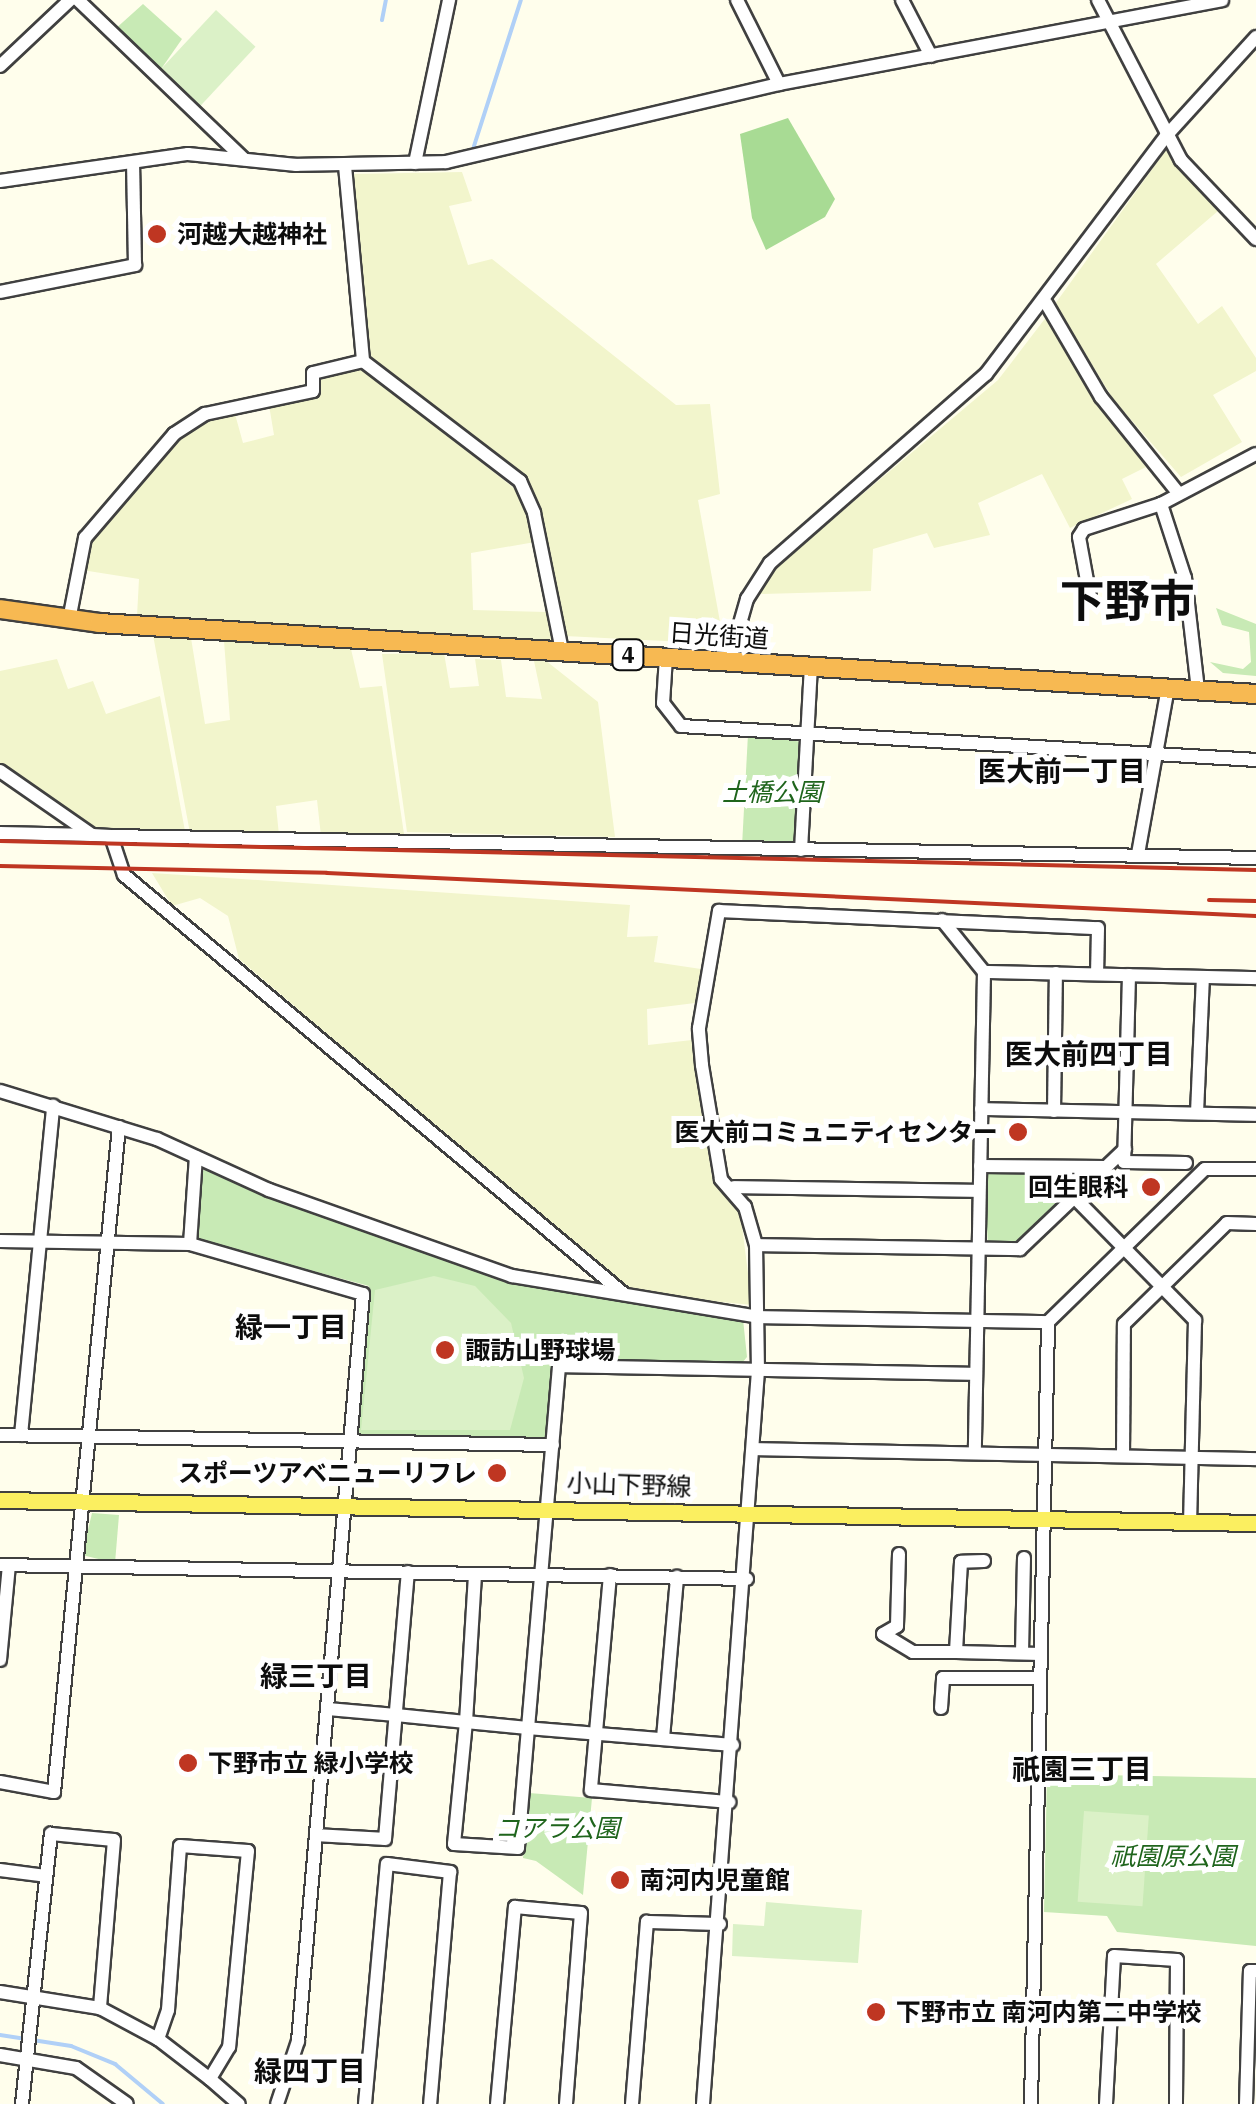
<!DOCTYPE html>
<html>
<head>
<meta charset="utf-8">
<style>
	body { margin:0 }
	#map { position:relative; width:1256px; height:2104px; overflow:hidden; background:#fffeec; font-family:"IBM Plex Serif","Noto Sans JP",serif }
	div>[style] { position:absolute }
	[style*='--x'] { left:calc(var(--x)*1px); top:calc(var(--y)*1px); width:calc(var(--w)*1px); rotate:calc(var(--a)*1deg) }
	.farmland>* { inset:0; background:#f2f5cc }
	.green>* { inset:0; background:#c8eab5 }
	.forest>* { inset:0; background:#a8db94 }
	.pitch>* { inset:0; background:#dbf1c7; transform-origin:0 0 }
	.stream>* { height:4px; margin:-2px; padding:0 2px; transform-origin:2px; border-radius:2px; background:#b0d0f7 }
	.roads { filter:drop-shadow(2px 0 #404040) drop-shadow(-2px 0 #404040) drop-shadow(0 2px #404040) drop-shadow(0 -2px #404040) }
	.minor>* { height:12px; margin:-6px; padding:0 6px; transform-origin:6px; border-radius:6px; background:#fff }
	.major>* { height:15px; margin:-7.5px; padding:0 7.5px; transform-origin:7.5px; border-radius:7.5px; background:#fbef60 }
	.highway>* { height:18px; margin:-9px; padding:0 9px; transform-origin:9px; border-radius:9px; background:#f7b952 }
	.rail>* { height:4px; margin:-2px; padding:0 2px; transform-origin:2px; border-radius:2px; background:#bf3622 }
	.dots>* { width:28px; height:28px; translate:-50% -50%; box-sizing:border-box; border:5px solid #fff; border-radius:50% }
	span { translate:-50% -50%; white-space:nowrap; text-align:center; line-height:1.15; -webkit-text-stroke:10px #fff; paint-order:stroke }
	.shield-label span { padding:2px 8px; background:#fff; border:2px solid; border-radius:8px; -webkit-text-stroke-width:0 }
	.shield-label { font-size:22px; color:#0d0d0d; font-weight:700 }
	.poi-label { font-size:25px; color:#0d0d0d; font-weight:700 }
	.left { translate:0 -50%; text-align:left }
	.right { translate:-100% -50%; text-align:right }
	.street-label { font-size:25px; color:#0d0d0d }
	.park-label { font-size:25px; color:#1f651c; font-style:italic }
	.neighbourhood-label { font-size:28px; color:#0d0d0d; font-weight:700 }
	.town-label { font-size:45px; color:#0d0d0d; font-weight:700 }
</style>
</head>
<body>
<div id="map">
	<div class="farmland">
		<div style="clip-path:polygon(1166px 150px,1218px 211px,1156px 264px,1198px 324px,1222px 306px,1256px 358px,1256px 371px,1213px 395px,1242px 442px,1181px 477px,1113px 399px,1055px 304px)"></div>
		<div style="clip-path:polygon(462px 172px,472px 201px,449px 206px,468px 265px,492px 259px,676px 405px,710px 404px,720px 494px,698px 500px,724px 644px,565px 636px,530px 484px,368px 354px,353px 174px)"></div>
		<div style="clip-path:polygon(1047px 316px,1100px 407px,1146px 467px,1122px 479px,1132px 499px,1070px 528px,1042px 474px,978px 503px,990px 535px,934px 548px,927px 533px,873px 549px,871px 591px,759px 594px,776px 567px,998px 380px)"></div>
		<div style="clip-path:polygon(362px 369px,519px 492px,535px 542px,471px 553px,473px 610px,546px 612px,553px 642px,137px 616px,139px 579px,82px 570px,89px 539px,176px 438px,206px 418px,235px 414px,243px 443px,274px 435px,269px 405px,316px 397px,319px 377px)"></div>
		<div style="clip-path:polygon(153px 635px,191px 638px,205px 724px,230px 720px,224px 641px,351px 649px,360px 688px,382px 686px,404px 834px,321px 836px,317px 800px,276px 806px,279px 835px,190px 833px)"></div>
		<div style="clip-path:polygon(444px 653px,450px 688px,479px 686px,475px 659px,501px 660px,506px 697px,542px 699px,534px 661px,545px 660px,598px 702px,615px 837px,407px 832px,382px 654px)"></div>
		<div style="clip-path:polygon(57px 659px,68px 689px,93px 681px,106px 714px,160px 696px,185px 831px,89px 827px,0 763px,0 671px)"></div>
		<div style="clip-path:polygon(152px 873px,630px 905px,627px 937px,658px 936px,654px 962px,701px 969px,695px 1003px,647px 1009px,648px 1045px,692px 1040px,713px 1183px,740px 1210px,752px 1305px,632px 1293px,239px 959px,228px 916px,200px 898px,172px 906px)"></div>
	</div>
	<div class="green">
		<div style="clip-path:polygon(143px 4px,182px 39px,159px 72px,113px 31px)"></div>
		<div style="clip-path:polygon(1216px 608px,1256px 624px,1256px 676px,1223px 673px,1210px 662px,1243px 669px,1251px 662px,1249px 632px,1222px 625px)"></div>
		<div style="clip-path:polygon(748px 734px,802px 742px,797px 842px,791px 847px,742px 846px)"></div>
		<div style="clip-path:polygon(208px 1168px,456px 1262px,743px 1319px,747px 1357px,742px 1363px,554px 1361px,548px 1435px,542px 1440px,362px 1436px,357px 1430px,369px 1286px,201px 1241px,196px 1234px,201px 1172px)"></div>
		<div style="clip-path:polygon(990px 1171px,1080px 1173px,1083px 1181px,1018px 1244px,988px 1244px,984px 1177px)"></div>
		<div style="clip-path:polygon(92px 1513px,119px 1515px,115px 1563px,82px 1555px)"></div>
		<div style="clip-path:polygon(1047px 1774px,1256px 1778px,1256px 1946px,1117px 1932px,1107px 1916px,1044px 1912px)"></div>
		<div style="clip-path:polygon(529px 1793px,592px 1798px,583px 1895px,536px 1861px,523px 1858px)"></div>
	</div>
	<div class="forest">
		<div style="clip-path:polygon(788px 118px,835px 199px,825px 217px,766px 250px,752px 218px,740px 134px)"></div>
	</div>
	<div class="pitch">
		<div style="left:216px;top:10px;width:54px;height:84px;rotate:43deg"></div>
		<div style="clip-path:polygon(434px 1276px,475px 1286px,511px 1323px,524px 1378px,510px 1430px,361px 1430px,375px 1290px)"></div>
		<div style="left:1084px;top:1811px;width:65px;height:91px;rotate:4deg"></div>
		<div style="clip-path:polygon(766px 1902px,862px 1910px,858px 1963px,732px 1956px,733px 1924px,764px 1926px)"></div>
	</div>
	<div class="stream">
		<div style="--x:382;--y:20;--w:20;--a:-79"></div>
		<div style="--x:474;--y:146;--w:153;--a:-72.2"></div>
		<div style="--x:0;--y:2035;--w:72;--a:8.8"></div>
		<div style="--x:71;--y:2046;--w:48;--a:22.2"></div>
		<div style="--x:115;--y:2064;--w:62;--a:39.8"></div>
	</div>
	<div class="roads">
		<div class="minor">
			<div style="--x:78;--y:0;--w:230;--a:43.8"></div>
			<div style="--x:737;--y:0;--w:94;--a:63.4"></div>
			<div style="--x:902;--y:0;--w:63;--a:62.6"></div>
			<div style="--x:1098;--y:0;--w:180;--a:62.6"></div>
			<div style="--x:1181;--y:160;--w:109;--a:46.5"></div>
			<div style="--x:0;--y:66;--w:96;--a:-43.3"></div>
			<div style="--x:415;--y:163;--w:167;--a:-78.2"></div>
			<div style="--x:345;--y:166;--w:196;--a:84.7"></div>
			<div style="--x:0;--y:181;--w:190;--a:-8.2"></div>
			<div style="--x:188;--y:154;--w:109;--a:5.8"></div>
			<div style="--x:296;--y:165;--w:150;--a:-1.1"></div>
			<div style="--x:446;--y:162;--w:342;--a:-13.2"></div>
			<div style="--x:779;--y:84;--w:451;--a:-10.7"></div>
			<div style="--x:0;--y:292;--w:138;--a:-11.3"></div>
			<div style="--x:135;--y:265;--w:101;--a:-91.1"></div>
			<div style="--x:1046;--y:303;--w:109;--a:59.7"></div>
			<div style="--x:1101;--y:397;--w:124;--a:51.2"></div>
			<div style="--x:1090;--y:597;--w:61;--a:-100.4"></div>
			<div style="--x:1079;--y:537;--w:9;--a:-58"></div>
			<div style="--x:1084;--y:529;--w:81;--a:-18"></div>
			<div style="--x:69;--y:620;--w:84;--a:-79"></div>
			<div style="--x:85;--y:538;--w:137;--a:-49.4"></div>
			<div style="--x:174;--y:434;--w:37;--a:-33"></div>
			<div style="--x:205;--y:414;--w:110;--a:-12"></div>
			<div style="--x:313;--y:391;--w:18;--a:-90"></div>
			<div style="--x:313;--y:373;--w:51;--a:-13.5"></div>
			<div style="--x:363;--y:361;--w:198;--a:37.4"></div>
			<div style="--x:520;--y:481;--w:35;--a:66"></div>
			<div style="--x:534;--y:513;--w:141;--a:78.5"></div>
			<div style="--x:666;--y:657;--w:46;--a:93.7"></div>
			<div style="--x:663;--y:703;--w:29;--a:52"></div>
			<div style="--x:681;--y:726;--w:576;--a:3.38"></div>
			<div style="--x:729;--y:662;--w:66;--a:-74.1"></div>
			<div style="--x:747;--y:599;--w:43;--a:-57.4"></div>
			<div style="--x:770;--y:563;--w:287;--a:-41.2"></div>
			<div style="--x:986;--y:374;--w:298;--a:-52.9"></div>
			<div style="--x:1166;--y:136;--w:134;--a:-47.7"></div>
			<div style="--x:1198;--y:690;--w:113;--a:-96.6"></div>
			<div style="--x:1185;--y:578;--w:78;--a:-108"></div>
			<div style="--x:1161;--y:504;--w:107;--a:-27.8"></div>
			<div style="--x:0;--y:771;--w:112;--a:34.8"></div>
			<div style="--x:92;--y:835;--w:19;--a:3"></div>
			<div style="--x:111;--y:836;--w:41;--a:71.6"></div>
			<div style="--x:124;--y:875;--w:652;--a:39.96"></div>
			<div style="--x:0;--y:833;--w:92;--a:1.2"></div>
			<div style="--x:111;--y:836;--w:1145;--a:1.1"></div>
			<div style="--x:801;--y:850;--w:183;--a:-86.9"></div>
			<div style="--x:1138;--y:854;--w:169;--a:-79.8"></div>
			<div style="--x:942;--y:920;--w:67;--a:51.1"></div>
			<div style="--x:984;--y:972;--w:481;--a:91.1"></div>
			<div style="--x:984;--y:972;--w:272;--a:1.3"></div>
			<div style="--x:1129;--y:975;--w:187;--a:91.5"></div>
			<div style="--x:1124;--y:1162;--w:62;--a:0.9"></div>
			<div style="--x:0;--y:1091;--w:164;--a:17"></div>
			<div style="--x:157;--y:1139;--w:123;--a:24.5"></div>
			<div style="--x:269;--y:1190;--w:258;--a:19.5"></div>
			<div style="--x:512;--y:1276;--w:250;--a:9.4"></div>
			<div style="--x:759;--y:1317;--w:289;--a:1"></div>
			<div style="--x:981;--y:1109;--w:275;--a:1.2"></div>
			<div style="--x:1054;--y:1111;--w:138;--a:-89.2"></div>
			<div style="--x:1197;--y:1113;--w:136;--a:-87.5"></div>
			<div style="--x:980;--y:1166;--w:125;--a:0.5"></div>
			<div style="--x:734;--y:1187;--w:245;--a:0.9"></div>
			<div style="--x:1074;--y:1197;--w:173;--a:45.5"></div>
			<div style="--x:1195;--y:1320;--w:202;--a:91.4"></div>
			<div style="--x:0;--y:1241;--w:190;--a:0.9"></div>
			<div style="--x:190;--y:1244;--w:180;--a:16.1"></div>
			<div style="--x:363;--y:1294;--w:750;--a:94.97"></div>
			<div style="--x:298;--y:2041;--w:66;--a:108.4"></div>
			<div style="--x:190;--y:1244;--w:87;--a:-86.1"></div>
			<div style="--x:756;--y:1245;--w:264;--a:0.9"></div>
			<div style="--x:1020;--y:1249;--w:145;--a:-43.6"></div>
			<div style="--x:0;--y:1435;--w:553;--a:1.04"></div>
			<div style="--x:21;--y:1435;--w:331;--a:-84.4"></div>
			<div style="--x:756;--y:1449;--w:500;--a:1.15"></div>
			<div style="--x:1123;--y:1456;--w:132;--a:-89.6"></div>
			<div style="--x:1124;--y:1324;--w:144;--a:-44.4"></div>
			<div style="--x:1227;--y:1223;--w:29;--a:2"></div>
			<div style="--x:899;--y:1554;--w:72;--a:91.6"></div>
			<div style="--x:897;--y:1626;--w:16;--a:150"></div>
			<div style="--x:883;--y:1634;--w:35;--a:31"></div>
			<div style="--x:913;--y:1652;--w:43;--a:0"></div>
			<div style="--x:984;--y:1561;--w:23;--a:178"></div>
			<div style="--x:961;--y:1562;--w:90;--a:93.2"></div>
			<div style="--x:956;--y:1652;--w:85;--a:1.3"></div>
			<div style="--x:0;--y:1565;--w:747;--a:1.07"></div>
			<div style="--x:610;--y:1575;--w:216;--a:95.1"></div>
			<div style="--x:591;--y:1790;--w:139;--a:5"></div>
			<div style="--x:1022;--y:1653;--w:95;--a:-88.8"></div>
			<div style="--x:0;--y:1660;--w:95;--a:-84.6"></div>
			<div style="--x:941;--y:1708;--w:30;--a:-86"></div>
			<div style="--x:943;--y:1678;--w:97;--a:0"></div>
			<div style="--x:328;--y:1709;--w:68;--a:5"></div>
			<div style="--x:396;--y:1715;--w:70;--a:5.7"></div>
			<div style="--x:466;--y:1722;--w:62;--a:5.5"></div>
			<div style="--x:528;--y:1728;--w:120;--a:94.8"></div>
			<div style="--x:518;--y:1848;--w:64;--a:-176.4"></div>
			<div style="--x:454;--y:1844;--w:123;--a:-84.4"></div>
			<div style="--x:466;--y:1722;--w:148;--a:-86.5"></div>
			<div style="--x:663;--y:1738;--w:162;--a:-85"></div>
			<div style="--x:733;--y:1745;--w:206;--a:-175.3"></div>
			<div style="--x:528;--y:1728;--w:363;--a:-85.1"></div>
			<div style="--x:559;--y:1366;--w:417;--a:1.1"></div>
			<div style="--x:0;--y:1782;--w:55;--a:10.5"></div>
			<div style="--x:54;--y:1792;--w:668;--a:-84.42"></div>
			<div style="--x:316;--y:1835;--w:69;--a:3.3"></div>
			<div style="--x:385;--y:1839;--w:268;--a:-85.1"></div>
			<div style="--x:0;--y:1870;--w:46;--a:7.4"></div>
			<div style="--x:0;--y:1992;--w:101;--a:9.1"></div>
			<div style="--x:100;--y:2008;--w:66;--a:28.1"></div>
			<div style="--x:158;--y:2039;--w:31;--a:-71"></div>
			<div style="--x:168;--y:2010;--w:164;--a:-85.8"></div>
			<div style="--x:180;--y:1846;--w:68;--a:4.2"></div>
			<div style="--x:248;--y:1851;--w:197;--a:95.5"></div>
			<div style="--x:229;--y:2047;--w:37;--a:121"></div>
			<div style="--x:210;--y:2079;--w:66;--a:-142.4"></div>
			<div style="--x:0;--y:2055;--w:77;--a:9.7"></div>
			<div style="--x:76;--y:2068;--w:62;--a:35.2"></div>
			<div style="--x:210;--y:2079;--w:38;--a:41"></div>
			<div style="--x:22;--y:2104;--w:272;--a:-83.9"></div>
			<div style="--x:51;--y:1834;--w:63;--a:5.4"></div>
			<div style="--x:114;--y:1840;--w:169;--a:94.8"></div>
			<div style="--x:365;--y:2104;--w:241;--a:-84.8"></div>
			<div style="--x:387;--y:1864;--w:64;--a:7.2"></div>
			<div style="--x:450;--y:1872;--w:233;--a:94.9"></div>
			<div style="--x:497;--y:2104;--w:198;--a:-84.8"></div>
			<div style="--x:515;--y:1907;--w:66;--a:5.2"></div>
			<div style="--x:581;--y:1913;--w:192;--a:94.5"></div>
			<div style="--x:632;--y:2104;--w:183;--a:-85.3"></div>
			<div style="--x:647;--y:1922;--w:73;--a:1.6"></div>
			<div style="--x:703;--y:2104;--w:735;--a:-85.71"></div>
			<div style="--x:758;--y:1371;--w:126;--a:-90.9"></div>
			<div style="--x:756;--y:1245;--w:40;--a:-106"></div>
			<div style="--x:745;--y:1207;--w:37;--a:-131"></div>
			<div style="--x:721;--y:1179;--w:116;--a:-99.5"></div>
			<div style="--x:702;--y:1065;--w:37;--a:-95"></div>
			<div style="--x:699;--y:1028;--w:119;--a:-80.3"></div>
			<div style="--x:719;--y:911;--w:379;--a:2.6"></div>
			<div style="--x:1098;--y:928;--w:46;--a:91.2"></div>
			<div style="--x:1031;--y:2104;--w:782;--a:-88.75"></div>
			<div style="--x:1048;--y:1322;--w:219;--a:-44.3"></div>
			<div style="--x:1205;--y:1169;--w:51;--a:0"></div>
			<div style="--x:1106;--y:2104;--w:148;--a:-86.9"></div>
			<div style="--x:1114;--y:1956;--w:63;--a:3.6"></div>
			<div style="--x:1177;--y:1960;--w:144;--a:90.4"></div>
			<div style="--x:1246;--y:2104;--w:133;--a:-88.3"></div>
			<div style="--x:1250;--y:1971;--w:6;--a:0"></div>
		</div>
		<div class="major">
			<div style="--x:0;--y:1500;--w:1256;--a:1.05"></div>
		</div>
		<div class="highway">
			<div style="--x:0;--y:609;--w:100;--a:8"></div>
			<div style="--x:99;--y:623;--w:1159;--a:3.51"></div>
		</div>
	</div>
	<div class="rail">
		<div style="--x:0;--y:841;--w:1256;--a:1.32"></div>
		<div style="--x:0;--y:866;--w:327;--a:1.2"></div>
		<div style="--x:327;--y:873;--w:930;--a:2.65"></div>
		<div style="--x:1209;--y:900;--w:47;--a:1.2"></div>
	</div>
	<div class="dots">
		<div style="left:157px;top:234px;background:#bf3622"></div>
		<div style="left:1018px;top:1132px;background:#bf3622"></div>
		<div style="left:1151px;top:1187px;background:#bf3622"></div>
		<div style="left:445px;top:1350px;background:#bf3622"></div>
		<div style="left:497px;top:1473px;background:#bf3622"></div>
		<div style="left:188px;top:1763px;background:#bf3622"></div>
		<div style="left:620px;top:1880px;background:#bf3622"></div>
		<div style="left:876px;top:2012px;background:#bf3622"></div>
	</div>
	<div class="shield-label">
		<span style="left:628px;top:655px">4</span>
	</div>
	<div class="poi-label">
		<span class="left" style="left:177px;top:234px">河越大越神社</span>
		<span class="right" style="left:998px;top:1132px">医大前コミュニティセンター</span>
		<span class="right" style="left:1128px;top:1187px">回生眼科</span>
		<span class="left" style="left:465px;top:1350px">諏訪山野球場</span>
		<span class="right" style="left:477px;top:1473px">スポーツアベニューリフレ</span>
		<span class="left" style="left:208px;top:1763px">下野市立 緑小学校</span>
		<span class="left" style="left:640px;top:1880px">南河内児童館</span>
		<span class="left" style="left:896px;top:2012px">下野市立 南河内第二中学校</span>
	</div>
	<div class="street-label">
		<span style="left:719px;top:636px;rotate:4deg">日光街道</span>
		<span style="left:629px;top:1485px;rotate:2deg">小山下野線</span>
	</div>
	<div class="park-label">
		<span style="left:772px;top:792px">土橋公園</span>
		<span style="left:557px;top:1828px">コアラ公園</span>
		<span style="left:1173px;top:1856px">祇園原公園</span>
	</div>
	<div class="neighbourhood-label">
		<span style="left:1062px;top:771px">医大前一丁目</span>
		<span style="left:1089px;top:1054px">医大前四丁目</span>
		<span style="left:291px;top:1327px">緑一丁目</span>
		<span style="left:316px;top:1676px">緑三丁目</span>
		<span style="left:1082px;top:1769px">祇園三丁目</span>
		<span style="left:310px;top:2071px">緑四丁目</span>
	</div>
	<div class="town-label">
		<span style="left:1127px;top:601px">下野市</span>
	</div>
</div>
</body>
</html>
